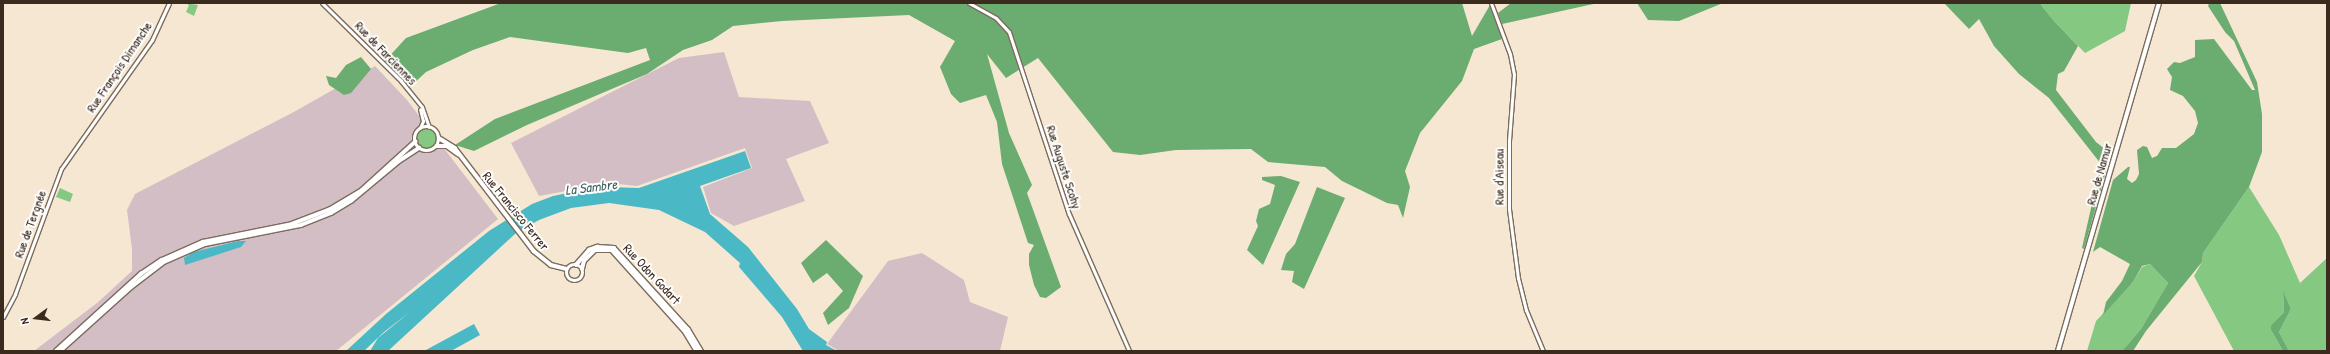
<!DOCTYPE html>
<html>
<head>
<meta charset="utf-8">
<style>
	body { margin:0 }
	#map { position:relative; width:2330px; height:354px; overflow:hidden; background:#f6e7d2; font-family:"Patrick Hand",sans-serif }
	div>[style] { position:absolute }
	[style*='--x'] { left:calc(var(--x)*1px); top:calc(var(--y)*1px); width:calc(var(--w)*1px); rotate:calc(var(--a)*1deg) }
	.industrial>* { inset:0; background:#d2bec4 }
	.green>* { inset:0; background:#84c882 }
	.round { border-radius:50% }
	.forest>* { inset:0; background:#6bac70 }
	.water>* { inset:0; background:#4bb9c5 }
	.roads { filter:drop-shadow(1px 0 #7c6c5d) drop-shadow(-1px 0 #7c6c5d) drop-shadow(0 1px #7c6c5d) drop-shadow(0 -1px #7c6c5d) }
	.tertiary>* { height:3px; margin:-1.5px; padding:0 1.5px; transform-origin:1.5px; border-radius:1.5px; background:#fff }
	.secondary>* { height:3.5px; margin:-1.75px; padding:0 1.75px; transform-origin:1.75px; border-radius:1.75px; background:#fff }
	.secondary>.ring { margin:-1.75px; padding:0; box-sizing:content-box; background:none; border:3.5px solid #fff; border-radius:50% }
	span { translate:-50% -50%; white-space:nowrap; text-align:center; line-height:1.15; -webkit-text-stroke:4px #fff; paint-order:stroke }
	.street-label { font-size:13px; color:#3b2a1e }
	.water-label { font-size:14px; color:#416361; font-style:italic }
	.frame { position:absolute; inset:0; border:4px solid #3b2a1e; pointer-events:none }
	.north { position:absolute; left:16px; top:298px; width:40px; height:40px; -webkit-text-stroke:3px #fff; paint-order:stroke; rotate:255deg; font-size:11px; font-weight:700; line-height:16px; text-align:center; color:#3b2a1e }
	.north::after { content:''; display:block; margin:auto; width:14px; height:18px; background:#3b2a1e; clip-path:polygon(50% 0,100% 100%,50% 72%,0 100%) }
</style>
</head>
<body>
<div id="map">
	<div class="industrial">
		<div style="clip-path:polygon(724px 52px,739px 97px,810px 101px,829px 143px,786px 159px,805px 201px,734px 226px,711px 213px,703px 187px,752px 168px,745px 148px,637px 186px,609px 183px,539px 196px,511px 143px,679px 58px)"></div>
		<div style="clip-path:polygon(375px 66px,407px 100px,498px 219px,336px 351px,34px 351px,97px 303px,132px 271px,132px 249px,127px 210px,135px 194px,292px 113px)"></div>
		<div style="clip-path:polygon(922px 253px,964px 280px,970px 302px,1008px 317px,1000px 351px,839px 351px,827px 344px,888px 261px)"></div>
	</div>
	<div class="green">
		<div style="clip-path:polygon(185px 3px,198px 5px,194px 16px,186px 12px,189px 5px)"></div>
		<div style="clip-path:polygon(2043px 3px,2131px 3px,2125px 31px,2085px 53px,2054px 21px,2041px 5px)"></div>
		<div class="round" style="left:417px;top:129px;width:20px;height:20px"></div>
		<div style="clip-path:polygon(2249px 187px,2279px 235px,2300px 283px,2327px 258px,2327px 351px,2289px 351px,2279px 332px,2291px 309px,2283px 292px,2284px 312px,2271px 325px,2271px 330px,2283px 351px,2234px 351px,2194px 276px,2202px 262px,2203px 253px)"></div>
		<div style="clip-path:polygon(60px 188px,73px 194px,70px 202px,56px 197px)"></div>
		<div style="clip-path:polygon(2150px 264px,2168px 283px,2141px 329px,2122px 351px,2087px 351px,2096px 321px,2133px 282px,2142px 267px)"></div>
	</div>
	<div class="forest">
		<div style="clip-path:polygon(501px 3px,1462px 3px,1472px 36px,1490px 5px,1502px 39px,1474px 49px,1462px 81px,1420px 133px,1405px 171px,1410px 187px,1403px 218px,1398px 205px,1387px 203px,1342px 181px,1325px 167px,1268px 162px,1251px 149px,1176px 150px,1140px 155px,1113px 152px,1038px 58px,1006px 78px,987px 54px,1009px 133px,1032px 185px,1027px 193px,1061px 287px,1046px 298px,1040px 297px,1034px 285px,1029px 265px,1029px 254px,1034px 245px,1028px 243px,1002px 164px,997px 122px,986px 95px,960px 103px,951px 94px,940px 67px,955px 41px,909px 15px,782px 21px,733px 26px,712px 40px,683px 50px,647px 74px,527px 125px,474px 151px,455px 145px,495px 119px,650px 60px,646px 48px,628px 53px,510px 37px,473px 50px,426px 72px,410px 87px,385px 61px,406px 38px)"></div>
		<div style="clip-path:polygon(1511px 3px,1598px 3px,1502px 24px,1498px 13px)"></div>
		<div style="clip-path:polygon(1637px 3px,1723px 3px,1679px 21px,1648px 20px)"></div>
		<div style="clip-path:polygon(1944px 3px,2043px 3px,2041px 5px,2054px 21px,2078px 46px,2064px 71px,2058px 74px,2056px 90px,2096px 142px,2106px 150px,2107px 168px,2084px 249px,2082px 248px,2101px 164px,2049px 98px,2019px 74px,1994px 46px,1979px 19px,1969px 29px)"></div>
		<div style="clip-path:polygon(2209px 3px,2220px 3px,2257px 82px,2262px 114px,2262px 152px,2249px 187px,2203px 253px,2202px 262px,2146px 331px,2133px 351px,2122px 351px,2141px 329px,2168px 283px,2150px 264px,2142px 266px,2133px 282px,2103px 315px,2106px 302px,2122px 281px,2130px 264px,2100px 247px,2093px 252px,2113px 180px,2128px 167px,2130px 167px,2127px 179px,2132px 183px,2136px 180px,2139px 174px,2137px 150px,2143px 146px,2147px 147px,2152px 158px,2157px 156px,2162px 148px,2176px 148px,2194px 134px,2198px 123px,2195px 111px,2183px 96px,2170px 90px,2172px 77px,2167px 69px,2174px 62px,2180px 63px,2195px 57px,2195px 40px,2214px 39px,2252px 90px,2255px 90px,2234px 41px,2225px 32px,2208px 6px)"></div>
		<div style="clip-path:polygon(361px 57px,371px 69px,351px 93px,344px 95px,329px 85px,326px 76px,336px 78px,346px 65px)"></div>
		<div style="clip-path:polygon(1281px 176px,1300px 182px,1263px 265px,1247px 250px,1258px 226px,1256px 221px,1259px 209px,1270px 204px,1275px 185px,1262px 180px,1262px 177px)"></div>
		<div style="clip-path:polygon(1317px 187px,1345px 198px,1304px 289px,1292px 282px,1294px 271px,1281px 270px,1286px 254px,1295px 244px)"></div>
		<div style="clip-path:polygon(826px 240px,863px 276px,849px 308px,828px 325px,823px 313px,843px 291px,827px 273px,813px 283px,801px 263px)"></div>
		<div style="clip-path:polygon(2283px 291px,2291px 309px,2279px 332px,2289px 351px,2283px 351px,2271px 330px,2271px 325px,2284px 312px)"></div>
	</div>
	<div class="water">
		<div style="clip-path:polygon(745px 151px,751px 168px,700px 186px,710px 214px,748px 247px,797px 309px,809px 329px,827px 342px,826px 345px,837px 351px,803px 351px,782px 317px,739px 267px,740px 263px,705px 232px,659px 210px,609px 203px,571px 208px,539px 220px,516px 233px,388px 351px,370px 351px,378px 338px,411px 311px,384px 332px,364px 351px,346px 351px,386px 314px,489px 231px,532px 204px,553px 196px,582px 190px,609px 187px,639px 188px)"></div>
		<div style="clip-path:polygon(238px 241px,246px 241px,241px 247px,185px 265px,184px 258px,194px 252px)"></div>
		<div style="clip-path:polygon(474px 324px,480px 335px,451px 351px,424px 351px)"></div>
	</div>
	<div class="roads">
		<div class="tertiary">
			<div style="--x:322;--y:3;--w:111;--a:44.6"></div>
			<div style="--x:401;--y:81;--w:33;--a:51"></div>
			<div style="--x:422;--y:107;--w:21;--a:71"></div>
			<div style="--x:969;--y:3;--w:31;--a:29"></div>
			<div style="--x:996;--y:18;--w:19;--a:47"></div>
			<div style="--x:1009;--y:32;--w:192;--a:71.8"></div>
			<div style="--x:1069;--y:214;--w:150;--a:66.3"></div>
			<div style="--x:1491;--y:3;--w:54;--a:69.6"></div>
			<div style="--x:1510;--y:54;--w:20;--a:79"></div>
			<div style="--x:1514;--y:74;--w:66;--a:94.3"></div>
			<div style="--x:1509;--y:140;--w:69;--a:90"></div>
			<div style="--x:1509;--y:209;--w:70;--a:82.6"></div>
			<div style="--x:1518;--y:278;--w:33;--a:76"></div>
			<div style="--x:1526;--y:310;--w:44;--a:67.5"></div>
			<div style="--x:420;--y:128;--w:8;--a:-67"></div>
			<div style="--x:423;--y:121;--w:12;--a:-104"></div>
			<div style="--x:3;--y:317;--w:26;--a:-62"></div>
			<div style="--x:15;--y:294;--w:133;--a:-69.8"></div>
			<div style="--x:61;--y:169;--w:158;--a:-54.8"></div>
			<div style="--x:152;--y:40;--w:41;--a:-65.3"></div>
		</div>
		<div class="secondary">
			<div class="ring" style="left:415px;top:127px;width:20.5px;height:20.5px"></div>
			<div style="--x:439;--y:138;--w:19;--a:32"></div>
			<div style="--x:455;--y:148;--w:130;--a:52.5"></div>
			<div style="--x:534;--y:251;--w:22;--a:39"></div>
			<div style="--x:551;--y:265;--w:16;--a:14"></div>
			<div style="--x:437;--y:146;--w:10;--a:0"></div>
			<div style="--x:447;--y:146;--w:14;--a:36"></div>
			<div class="ring" style="left:567px;top:265px;width:12.5px;height:12.5px"></div>
			<div style="--x:576;--y:265;--w:20;--a:-49"></div>
			<div style="--x:589;--y:250;--w:9;--a:-21"></div>
			<div style="--x:597;--y:247;--w:17;--a:3"></div>
			<div style="--x:614;--y:248;--w:110;--a:47.6"></div>
			<div style="--x:688;--y:329;--w:26;--a:59"></div>
			<div style="--x:582;--y:269;--w:8;--a:-76"></div>
			<div style="--x:584;--y:261;--w:16;--a:-45"></div>
			<div style="--x:595;--y:250;--w:17;--a:0"></div>
			<div style="--x:612;--y:250;--w:109;--a:48"></div>
			<div style="--x:685;--y:331;--w:23;--a:59"></div>
			<div style="--x:56;--y:351;--w:115;--a:-42.2"></div>
			<div style="--x:141;--y:274;--w:25;--a:-34"></div>
			<div style="--x:162;--y:260;--w:45;--a:-23.7"></div>
			<div style="--x:203;--y:242;--w:91;--a:-11.4"></div>
			<div style="--x:292;--y:224;--w:40;--a:-21"></div>
			<div style="--x:329;--y:210;--w:39;--a:-31"></div>
			<div style="--x:362;--y:190;--w:72;--a:-42.2"></div>
			<div style="--x:60;--y:351;--w:94;--a:-42"></div>
			<div style="--x:130;--y:288;--w:43;--a:-37.4"></div>
			<div style="--x:164;--y:262;--w:45;--a:-23.7"></div>
			<div style="--x:205;--y:244;--w:98;--a:-11.2"></div>
			<div style="--x:301;--y:225;--w:32;--a:-22"></div>
			<div style="--x:331;--y:213;--w:23;--a:-31"></div>
			<div style="--x:351;--y:201;--w:62;--a:-39.8"></div>
			<div style="--x:399;--y:161;--w:24;--a:-33"></div>
			<div style="--x:2058;--y:351;--w:362;--a:-73.8"></div>
		</div>
	</div>
	<div class="street-label">
		<span style="left:386px;top:53px;rotate:46deg">Rue de Farciennes</span>
		<span style="left:119px;top:67px;rotate:-56deg">Rue François Dimanche</span>
		<span style="left:1064px;top:167px;rotate:72deg">Rue Auguste Scohy</span>
		<span style="left:2099px;top:174px;rotate:-74deg">Rue de Namur</span>
		<span style="left:1499px;top:177px;rotate:-90deg">Rue d'Aiseau</span>
		<span style="left:516px;top:211px;rotate:51deg">Rue Francisco Ferrer</span>
		<span style="left:30px;top:224px;rotate:-70deg">Rue de Tergnée</span>
		<span style="left:652px;top:274px;rotate:47deg">Rue Odon Godart</span>
	</div>
	<div class="water-label">
		<span style="left:591px;top:187px;rotate:-7deg">La Sambre</span>
	</div>
	<div class="frame"></div>
	<div class="north">N</div>
</div>
</body>
</html>
